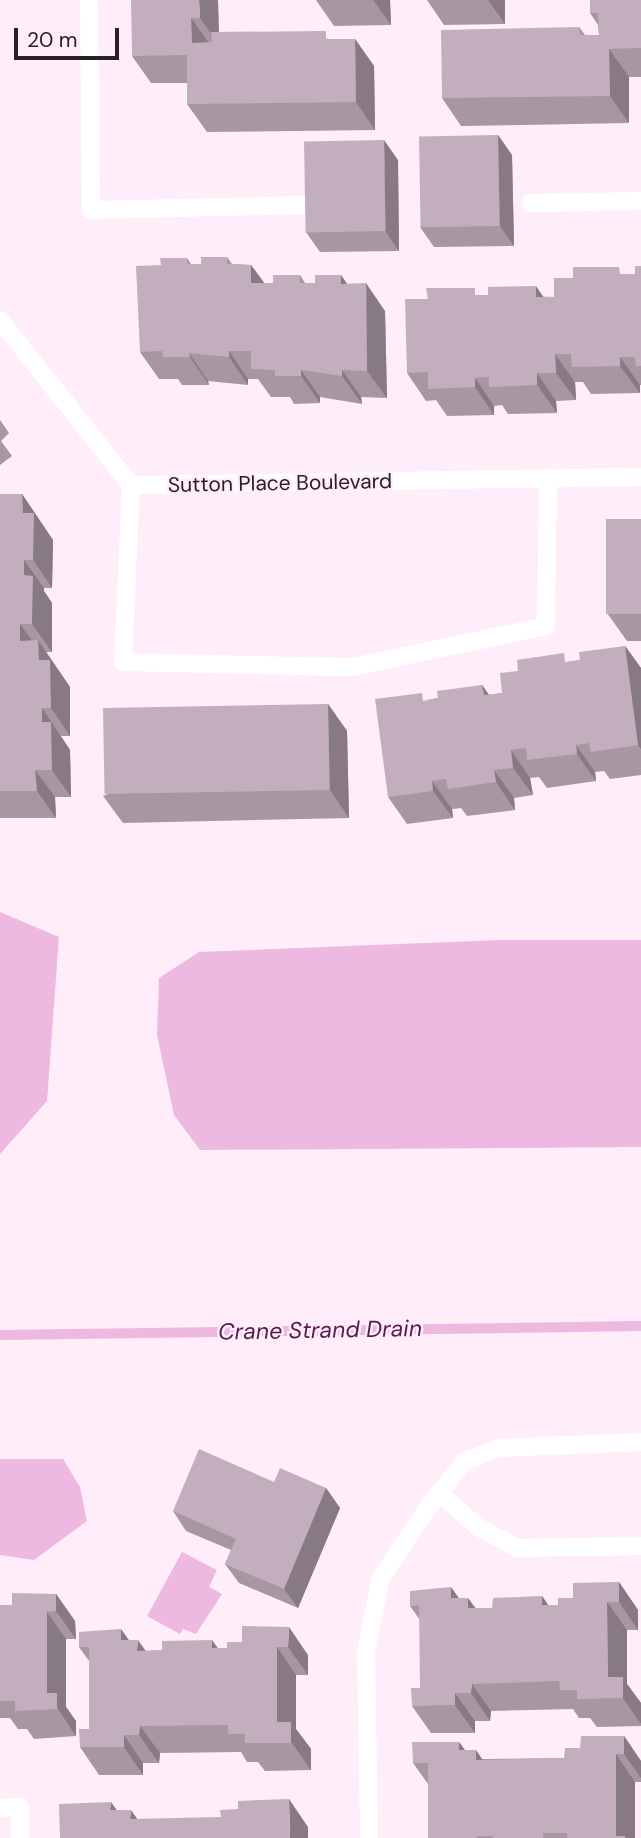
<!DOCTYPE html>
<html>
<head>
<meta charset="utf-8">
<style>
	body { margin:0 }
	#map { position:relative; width:641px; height:1838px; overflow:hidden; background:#ffedfa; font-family:"DM Sans",sans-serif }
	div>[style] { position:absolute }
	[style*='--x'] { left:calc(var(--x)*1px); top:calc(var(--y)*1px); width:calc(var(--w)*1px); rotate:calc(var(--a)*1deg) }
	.water>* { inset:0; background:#edb9e1 }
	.stream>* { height:10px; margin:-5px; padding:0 5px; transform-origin:5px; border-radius:5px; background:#edb9e1 }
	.lane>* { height:18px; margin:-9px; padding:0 9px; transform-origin:9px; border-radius:9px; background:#fff }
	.wall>* { inset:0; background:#a896a3 }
	.shaded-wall>* { inset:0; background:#887a85 }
	.building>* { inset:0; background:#c3aebe; transform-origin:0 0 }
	span { translate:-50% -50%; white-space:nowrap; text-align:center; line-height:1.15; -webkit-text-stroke:5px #ffedfa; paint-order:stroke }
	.street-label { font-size:21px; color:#282026 }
	.water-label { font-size:23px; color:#561b4d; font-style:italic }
	.scale { position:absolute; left:14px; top:28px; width:105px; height:32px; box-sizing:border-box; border:4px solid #282026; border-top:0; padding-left:9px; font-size:21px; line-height:24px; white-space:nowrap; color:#282026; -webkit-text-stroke:5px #ffedfa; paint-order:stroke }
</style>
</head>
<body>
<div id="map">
	<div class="water">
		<div style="clip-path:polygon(0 912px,59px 937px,47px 1101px,0 1154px)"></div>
		<div style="clip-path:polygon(501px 940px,641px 940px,641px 1147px,200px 1150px,174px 1115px,157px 1035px,159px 978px,199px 952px)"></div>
		<div style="clip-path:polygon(0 1459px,63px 1459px,80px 1487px,87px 1521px,34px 1560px,0 1555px)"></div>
		<div style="clip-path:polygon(182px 1552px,217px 1570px,209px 1587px,222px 1594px,196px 1634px,183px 1629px,180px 1634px,147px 1616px)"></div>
	</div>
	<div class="stream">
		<div style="--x:0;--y:1335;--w:641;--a:-0.8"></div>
	</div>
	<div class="lane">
		<div style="--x:89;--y:0;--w:210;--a:89.5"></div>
		<div style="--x:91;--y:210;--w:213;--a:-1.3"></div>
		<div style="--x:531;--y:203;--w:110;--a:-1"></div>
		<div style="--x:0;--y:320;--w:211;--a:51.6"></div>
		<div style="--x:131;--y:485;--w:510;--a:-0.9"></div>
		<div style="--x:131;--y:485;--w:177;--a:92.6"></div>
		<div style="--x:123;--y:662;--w:229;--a:1.3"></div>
		<div style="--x:352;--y:667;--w:198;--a:-11.9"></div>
		<div style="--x:546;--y:626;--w:148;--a:-89.2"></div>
		<div style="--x:439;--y:1493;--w:52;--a:41.1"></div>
		<div style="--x:478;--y:1527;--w:45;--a:27.7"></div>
		<div style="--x:518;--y:1548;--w:123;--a:-0.9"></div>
		<div style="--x:0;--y:1808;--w:20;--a:-3"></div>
		<div style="--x:20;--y:1807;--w:31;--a:90"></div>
		<div style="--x:369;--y:1838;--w:187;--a:-90.9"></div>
		<div style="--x:366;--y:1651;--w:75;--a:-78.4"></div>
		<div style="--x:381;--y:1578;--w:82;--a:-56.5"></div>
		<div style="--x:426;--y:1510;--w:61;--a:-51.6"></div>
		<div style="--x:464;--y:1462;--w:38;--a:-22"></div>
		<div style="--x:499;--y:1448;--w:142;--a:-2.4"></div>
	</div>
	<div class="wall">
		<div style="clip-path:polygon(218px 0,219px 32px,331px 39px,355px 39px,374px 66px,375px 130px,207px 132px,187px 104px,187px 83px,151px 83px,132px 56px)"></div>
		<div style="clip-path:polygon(316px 0,390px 0,391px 25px,334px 26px)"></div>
		<div style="clip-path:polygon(427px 0,505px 0,505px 24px,444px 25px)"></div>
		<div style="clip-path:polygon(641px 0,641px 77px,629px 77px,629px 123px,461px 126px,442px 98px,579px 27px,585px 35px,599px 35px,598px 25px,590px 13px)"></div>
		<div style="clip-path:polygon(498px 135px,512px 155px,514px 246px,434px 247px,420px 227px)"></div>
		<div style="clip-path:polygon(398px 160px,399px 251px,320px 252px,306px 232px)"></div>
		<div style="clip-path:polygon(227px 257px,232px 264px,251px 265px,264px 283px,273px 283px,300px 275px,305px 283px,315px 283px,341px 275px,347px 284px,385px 311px,387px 398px,361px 397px,362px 404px,320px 397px,320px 403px,294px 404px,290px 397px,271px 397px,258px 379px,248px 379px,248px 385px,208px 381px,209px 385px,182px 385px,178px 379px,159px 379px,140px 352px,187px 258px,191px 264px,201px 264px)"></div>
		<div style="clip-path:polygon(641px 266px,641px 385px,640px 385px,640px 393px,591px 394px,583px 382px,575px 382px,576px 400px,556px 401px,557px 413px,508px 414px,502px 405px,494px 406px,494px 415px,447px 416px,436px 400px,426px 401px,407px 373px,428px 299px,480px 295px,554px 297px,573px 278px,635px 274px)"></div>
		<div style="clip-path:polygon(0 420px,9px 433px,1px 441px,12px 456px,0 465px)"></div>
		<div style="clip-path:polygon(0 494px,22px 494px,53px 540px,52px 588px,44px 588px,44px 591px,52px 603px,52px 652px,46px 652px,70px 687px,70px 736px,61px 736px,70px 750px,71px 797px,55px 797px,56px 818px,0 818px)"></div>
		<div style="clip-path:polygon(641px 519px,641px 641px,627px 641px,607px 613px)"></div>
		<div style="clip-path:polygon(625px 646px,641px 668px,641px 775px,610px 779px,604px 771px,595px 772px,596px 781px,547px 788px,539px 777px,530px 778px,533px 795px,514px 798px,515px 810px,467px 816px,461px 808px,452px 809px,453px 818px,407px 824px,388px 797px,427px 700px,438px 698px,482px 685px,489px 695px,502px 693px,518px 671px,580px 660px)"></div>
		<div style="clip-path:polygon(328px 704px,347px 731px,349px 818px,123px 823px,103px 796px)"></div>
		<div style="clip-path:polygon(274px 1482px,326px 1488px,340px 1508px,298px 1608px,239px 1583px,225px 1564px,231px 1550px,186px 1531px,173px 1511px)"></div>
		<div style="clip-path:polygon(619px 1582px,638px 1610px,638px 1630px,627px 1630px,627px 1684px,641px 1703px,641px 1726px,597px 1727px,590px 1718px,579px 1718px,573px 1709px,491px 1711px,490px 1721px,475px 1721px,475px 1733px,431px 1733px,412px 1706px,420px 1688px,420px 1620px,410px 1606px,459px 1598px,476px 1608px,492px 1608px,542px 1596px,548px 1605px,558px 1605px,573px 1598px)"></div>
		<div style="clip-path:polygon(56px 1594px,75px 1621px,76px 1639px,66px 1639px,66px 1707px,76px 1721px,76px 1736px,34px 1739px,27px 1729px,18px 1729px,10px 1718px,0 1718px,0 1605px,12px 1605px)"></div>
		<div style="clip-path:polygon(242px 1626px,308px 1655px,308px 1675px,296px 1675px,296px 1729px,311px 1749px,311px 1770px,265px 1771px,258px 1762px,247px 1762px,241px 1752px,160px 1753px,159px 1763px,143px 1763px,143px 1775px,99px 1775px,80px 1747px,89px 1729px,89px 1661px,79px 1647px,128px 1640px,146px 1651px,227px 1648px,242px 1642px)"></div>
		<div style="clip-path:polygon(624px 1736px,641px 1761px,641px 1782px,635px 1782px,635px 1838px,416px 1838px,428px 1838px,428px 1784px,413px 1763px,459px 1742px,465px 1750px,482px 1759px,564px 1758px,580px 1748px)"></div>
	</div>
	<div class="shaded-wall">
		<div style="clip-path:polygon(199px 0,218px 0,219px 46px,200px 18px)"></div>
		<div style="clip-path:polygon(373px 0,390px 0,391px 25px)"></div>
		<div style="clip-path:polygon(488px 0,505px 0,505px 24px)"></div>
		<div style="clip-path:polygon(191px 18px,211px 46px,192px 43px)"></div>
		<div style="clip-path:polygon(355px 39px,374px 66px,375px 130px,356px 102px)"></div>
		<div style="clip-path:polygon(609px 49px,629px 77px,629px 123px,610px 96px)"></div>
		<div style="clip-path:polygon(498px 135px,512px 155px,514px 246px,500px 226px)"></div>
		<div style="clip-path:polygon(384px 140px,398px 160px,399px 251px,385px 231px)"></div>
		<div style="clip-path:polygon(251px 265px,271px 292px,251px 283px)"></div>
		<div style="clip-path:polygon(341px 275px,360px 303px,341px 284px)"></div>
		<div style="clip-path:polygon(366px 283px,385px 311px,387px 398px,367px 371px)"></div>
		<div style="clip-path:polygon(536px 286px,555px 314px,536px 297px)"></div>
		<div style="clip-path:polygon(229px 351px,248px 379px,248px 385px,229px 357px)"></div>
		<div style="clip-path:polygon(189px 353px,208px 381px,209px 385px,190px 357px)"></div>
		<div style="clip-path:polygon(555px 354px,575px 382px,576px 400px,556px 373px)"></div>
		<div style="clip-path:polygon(620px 357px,640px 385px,640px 393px,620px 366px)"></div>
		<div style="clip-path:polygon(301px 370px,320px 397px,320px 403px,301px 376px)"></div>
		<div style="clip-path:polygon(342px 370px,361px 397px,362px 404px,342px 376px)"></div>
		<div style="clip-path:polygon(537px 373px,556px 401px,557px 413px,537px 385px)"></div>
		<div style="clip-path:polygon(475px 378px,494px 406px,494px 415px,475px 387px)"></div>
		<div style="clip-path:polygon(22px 494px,53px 540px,52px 588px,33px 560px,23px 513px)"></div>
		<div style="clip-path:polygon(24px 560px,44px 588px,44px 591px,52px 603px,52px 652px,32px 624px,24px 575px)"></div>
		<div style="clip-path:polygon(20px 624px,39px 650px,38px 640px,70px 687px,70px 736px,51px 708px,20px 641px)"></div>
		<div style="clip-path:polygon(625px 646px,641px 668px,641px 749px,638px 745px)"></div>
		<div style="clip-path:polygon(482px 685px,501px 712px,484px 695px)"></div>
		<div style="clip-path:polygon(328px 704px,347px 731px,349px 818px,330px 790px)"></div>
		<div style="clip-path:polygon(42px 708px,70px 750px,71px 797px,52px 770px,42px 722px)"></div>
		<div style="clip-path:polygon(576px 745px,595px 772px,596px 781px,577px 754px)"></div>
		<div style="clip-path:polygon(511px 750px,530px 778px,533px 795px,513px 768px)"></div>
		<div style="clip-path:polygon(35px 770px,55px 797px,56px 818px,37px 791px)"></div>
		<div style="clip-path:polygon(494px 770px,514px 798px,515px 810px,496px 782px)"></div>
		<div style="clip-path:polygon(432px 781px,452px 809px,453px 818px,433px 791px)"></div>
		<div style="clip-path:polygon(326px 1488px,340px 1508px,298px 1608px,284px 1589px)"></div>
		<div style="clip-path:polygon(619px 1582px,638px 1610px,638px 1630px,619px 1602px)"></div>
		<div style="clip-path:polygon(451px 1587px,471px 1615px,451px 1598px)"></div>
		<div style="clip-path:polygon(56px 1594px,75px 1621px,76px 1639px,56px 1611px)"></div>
		<div style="clip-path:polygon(542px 1596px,561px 1624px,542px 1605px)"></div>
		<div style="clip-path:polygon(468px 1598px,488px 1625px,468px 1608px)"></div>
		<div style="clip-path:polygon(607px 1602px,627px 1630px,627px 1684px,641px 1703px,641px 1724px,608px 1677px)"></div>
		<div style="clip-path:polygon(47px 1612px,66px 1639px,66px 1707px,76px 1721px,76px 1736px,47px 1693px)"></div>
		<div style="clip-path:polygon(289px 1627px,308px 1655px,308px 1675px,288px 1647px)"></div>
		<div style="clip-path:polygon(121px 1629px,141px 1657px,121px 1640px)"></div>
		<div style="clip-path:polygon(138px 1640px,157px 1667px,137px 1651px)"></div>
		<div style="clip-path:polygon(212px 1640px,231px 1667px,212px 1648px)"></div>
		<div style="clip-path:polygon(277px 1647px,296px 1675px,296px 1729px,311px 1749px,311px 1770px,277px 1722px)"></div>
		<div style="clip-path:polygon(472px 1684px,491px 1711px,490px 1721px,471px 1693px)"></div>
		<div style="clip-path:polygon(455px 1693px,475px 1721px,475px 1733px,455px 1705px)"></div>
		<div style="clip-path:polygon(140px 1726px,160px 1753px,159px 1763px,139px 1735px)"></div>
		<div style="clip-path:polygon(124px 1735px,143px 1763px,143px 1775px,124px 1747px)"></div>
		<div style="clip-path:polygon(624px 1736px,641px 1761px,641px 1778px,624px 1754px)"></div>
		<div style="clip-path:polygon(459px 1742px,478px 1769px,459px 1750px)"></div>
		<div style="clip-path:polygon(476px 1750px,495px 1778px,476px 1760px)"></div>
		<div style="clip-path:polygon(616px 1754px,635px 1782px,635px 1838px,617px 1838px,616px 1836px)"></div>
		<div style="clip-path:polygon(289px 1799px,308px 1827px,308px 1838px,290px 1838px)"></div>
		<div style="clip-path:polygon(111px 1802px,130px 1829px,110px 1810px)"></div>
		<div style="clip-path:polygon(131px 1810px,150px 1837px,130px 1819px)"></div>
	</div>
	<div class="building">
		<div style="clip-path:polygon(131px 0,199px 0,200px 18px,191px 18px,192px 43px,212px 42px,211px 32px,326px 31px,326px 39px,355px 39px,356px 102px,187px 104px,187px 55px,132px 56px)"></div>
		<div style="clip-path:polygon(590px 0,641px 0,641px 48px,609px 49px,610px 96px,442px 98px,441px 30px,579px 27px,580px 35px,599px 35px,598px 13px,590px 13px)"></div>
		<div style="left:498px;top:135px;width:91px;height:79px;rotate:89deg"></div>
		<div style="left:384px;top:140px;width:91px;height:80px;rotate:89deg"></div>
		<div style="clip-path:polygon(201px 257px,227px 257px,227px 264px,251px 265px,251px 283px,273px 283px,273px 275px,300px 275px,300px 283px,315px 283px,315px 275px,341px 275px,341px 284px,366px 283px,367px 371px,342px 370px,342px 376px,301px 370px,301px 376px,275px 376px,275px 370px,251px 369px,251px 351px,229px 351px,229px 357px,189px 353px,190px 357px,163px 357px,162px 351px,140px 352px,136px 266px,161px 265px,160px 258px,187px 258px,187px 264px,201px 264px)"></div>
		<div style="clip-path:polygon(635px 266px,641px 266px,641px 366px,636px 366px,635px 357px,620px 357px,620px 366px,572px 367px,571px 354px,555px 354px,556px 373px,537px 373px,537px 385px,489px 387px,489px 377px,475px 378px,475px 387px,428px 389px,428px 372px,407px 373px,405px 299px,428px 299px,426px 288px,475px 288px,475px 295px,488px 295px,488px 287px,536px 286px,536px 297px,554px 297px,554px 278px,573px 278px,573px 267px,619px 267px,620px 274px,635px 274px)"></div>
		<div style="clip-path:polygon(0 494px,22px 494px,23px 513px,34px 513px,33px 560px,24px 560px,24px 575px,33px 576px,32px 624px,20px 624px,20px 641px,38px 640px,39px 660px,50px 660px,51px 708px,42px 708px,42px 722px,51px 722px,52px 770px,35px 770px,37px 791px,0 791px)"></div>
		<div style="left:641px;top:519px;width:95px;height:35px;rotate:90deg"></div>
		<div style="clip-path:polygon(625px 646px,638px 745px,591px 752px,589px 743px,576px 745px,577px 754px,527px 760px,526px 748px,511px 750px,513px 768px,494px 770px,496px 782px,448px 789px,446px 779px,432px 781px,433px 791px,388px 797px,375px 699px,422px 693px,423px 701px,438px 698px,437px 691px,482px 685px,484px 695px,502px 693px,500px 673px,518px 671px,517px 660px,564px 653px,565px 662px,580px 660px,579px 652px)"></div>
		<div style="left:328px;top:704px;width:86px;height:225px;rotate:89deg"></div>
		<div style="clip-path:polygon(199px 1449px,274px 1482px,280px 1468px,326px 1488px,284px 1589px,225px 1564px,236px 1539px,173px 1511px)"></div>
		<div style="clip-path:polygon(619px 1582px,619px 1602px,607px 1602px,608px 1677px,623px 1677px,623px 1698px,577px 1699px,577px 1690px,560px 1690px,559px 1681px,472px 1684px,471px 1693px,455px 1693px,455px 1705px,412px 1706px,411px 1688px,420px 1688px,419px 1605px,410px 1606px,410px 1591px,451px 1587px,451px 1598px,468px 1598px,468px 1608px,492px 1608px,493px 1598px,542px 1596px,542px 1605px,558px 1605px,558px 1598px,573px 1598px,573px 1583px)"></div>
		<div style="clip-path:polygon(12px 1593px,56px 1594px,56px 1611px,47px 1612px,47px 1693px,57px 1693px,57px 1709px,15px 1711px,15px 1701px,0 1701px,0 1605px,12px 1605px)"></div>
		<div style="clip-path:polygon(242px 1626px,289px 1627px,288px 1647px,277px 1647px,277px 1722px,291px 1722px,291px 1743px,245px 1743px,245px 1734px,228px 1734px,228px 1725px,140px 1726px,139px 1735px,124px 1735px,124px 1747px,80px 1747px,79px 1729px,89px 1729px,89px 1647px,79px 1647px,79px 1632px,121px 1629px,121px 1640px,138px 1640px,137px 1651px,162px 1650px,162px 1641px,212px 1640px,212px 1648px,227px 1648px,227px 1642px,242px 1642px)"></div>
		<div style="clip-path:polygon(581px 1736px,624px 1736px,624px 1754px,616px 1754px,616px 1836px,625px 1836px,625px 1838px,567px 1838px,567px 1833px,543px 1833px,543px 1838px,493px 1838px,493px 1836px,477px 1836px,477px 1838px,416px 1838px,428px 1838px,428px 1763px,413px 1763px,412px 1742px,459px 1742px,459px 1750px,476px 1750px,476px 1760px,564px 1758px,565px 1748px,580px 1748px)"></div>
		<div style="clip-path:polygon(289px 1799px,290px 1838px,60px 1838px,59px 1804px,111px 1802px,110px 1810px,131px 1810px,130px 1819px,221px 1817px,220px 1810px,238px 1809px,238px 1801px)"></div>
	</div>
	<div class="street-label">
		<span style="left:280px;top:483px;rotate:-1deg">Sutton Place Boulevard</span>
	</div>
	<div class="water-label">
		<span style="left:320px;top:1330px;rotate:-1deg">Crane Strand Drain</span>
	</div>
	<div class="scale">20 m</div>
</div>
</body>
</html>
